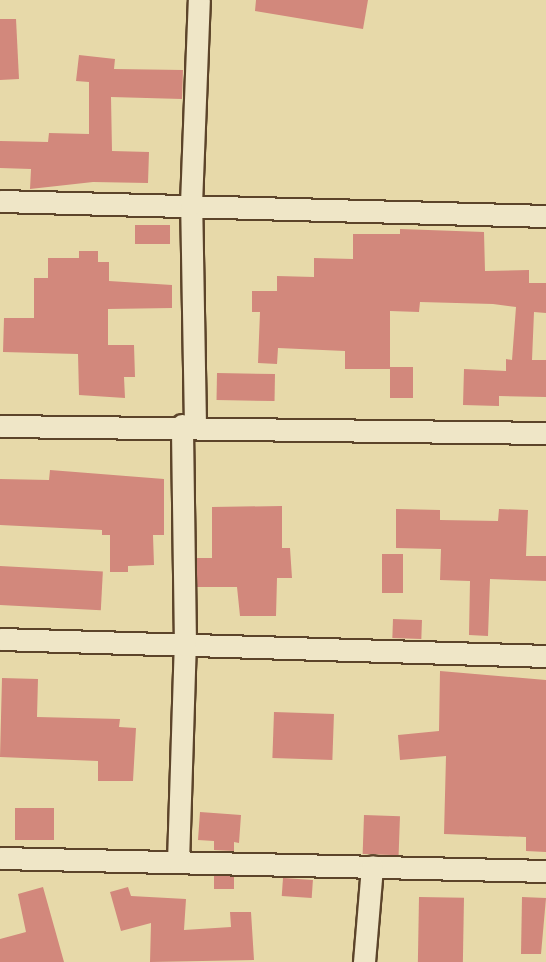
<!DOCTYPE html>
<html>
<head>
<meta charset="utf-8">
<style>
	body { margin:0 }
	#map { position:relative; width:546px; height:962px; overflow:hidden; background:#e7d9a9; font-family:"IM FELL English",serif }
	div>[style] { position:absolute }
	[style*='--x'] { left:calc(var(--x)*1px); top:calc(var(--y)*1px); width:calc(var(--w)*1px); rotate:calc(var(--a)*1deg) }
	.building>* { inset:0; background:#d2887c; transform-origin:0 0 }
	.roads { filter:drop-shadow(2px 0 #5c442a) drop-shadow(-2px 0 #5c442a) drop-shadow(0 2px #5c442a) drop-shadow(0 -2px #5c442a) }
	.minor>* { height:21px; margin:-10.5px; padding:0 10.5px; transform-origin:10.5px; border-radius:10.5px; background:#efe6c7 }
	span { translate:-50% -50%; white-space:nowrap; text-align:center; line-height:1.15; -webkit-text-stroke:4.5px #efe6c7; paint-order:stroke }
</style>
</head>
<body>
<div id="map">
	<div class="building">
		<div style="clip-path:polygon(256px 0,368px 0,363px 29px,255px 11px)"></div>
		<div style="clip-path:polygon(0 19px,16px 19px,19px 79px,0 80px)"></div>
		<div style="clip-path:polygon(79px 55px,115px 59px,114px 69px,183px 70px,182px 99px,111px 97px,112px 151px,149px 152px,148px 183px,93px 182px,30px 189px,31px 169px,0 168px,0 141px,48px 142px,49px 133px,89px 134px,89px 82px,76px 81px)"></div>
		<div style="left:135px;top:225px;width:35px;height:19px"></div>
		<div style="clip-path:polygon(400px 229px,484px 232px,485px 271px,529px 270px,529px 283px,546px 283px,546px 313px,534px 312px,532px 360px,546px 360px,546px 397px,499px 396px,499px 406px,463px 405px,464px 369px,506px 371px,506px 359px,512px 360px,516px 307px,493px 304px,420px 302px,419px 312px,390px 311px,390px 367px,413px 367px,413px 398px,390px 398px,390px 369px,345px 369px,345px 351px,278px 348px,277px 364px,258px 363px,260px 312px,252px 312px,252px 291px,277px 291px,277px 276px,314px 277px,314px 258px,353px 259px,353px 234px,400px 234px)"></div>
		<div style="clip-path:polygon(79px 251px,98px 251px,98px 262px,109px 262px,109px 281px,172px 285px,172px 308px,108px 309px,108px 345px,134px 345px,135px 377px,124px 377px,125px 398px,79px 395px,78px 354px,3px 352px,4px 318px,34px 318px,34px 278px,48px 278px,48px 258px,79px 258px)"></div>
		<div style="left:217px;top:373px;width:58px;height:27px;rotate:1deg"></div>
		<div style="clip-path:polygon(50px 470px,164px 479px,164px 535px,153px 535px,154px 565px,128px 566px,128px 572px,110px 572px,110px 535px,102px 535px,102px 530px,0 525px,0 479px,49px 480px)"></div>
		<div style="clip-path:polygon(282px 506px,282px 548px,290px 548px,292px 578px,277px 578px,276px 616px,240px 616px,237px 587px,197px 587px,197px 558px,212px 558px,212px 507px)"></div>
		<div style="clip-path:polygon(396px 509px,440px 510px,440px 520px,498px 521px,499px 509px,528px 510px,526px 556px,546px 556px,546px 581px,490px 579px,488px 636px,469px 635px,470px 581px,440px 580px,441px 549px,396px 548px)"></div>
		<div style="left:382px;top:554px;width:21px;height:39px"></div>
		<div style="left:0;top:566px;width:103px;height:39px;rotate:3deg"></div>
		<div style="left:393px;top:619px;width:29px;height:19px;rotate:2deg"></div>
		<div style="clip-path:polygon(440px 671px,546px 680px,546px 852px,526px 851px,526px 837px,444px 834px,446px 756px,400px 760px,398px 735px,439px 731px)"></div>
		<div style="clip-path:polygon(2px 678px,38px 679px,37px 717px,120px 719px,119px 727px,136px 728px,133px 781px,98px 781px,98px 761px,0 757px)"></div>
		<div style="left:274px;top:712px;width:60px;height:46px;rotate:2deg"></div>
		<div style="left:15px;top:808px;width:39px;height:32px"></div>
		<div style="clip-path:polygon(200px 812px,241px 815px,239px 843px,234px 842px,234px 851px,214px 850px,214px 841px,198px 840px)"></div>
		<div style="left:364px;top:815px;width:36px;height:39px;rotate:2deg"></div>
		<div style="left:214px;top:876px;width:20px;height:13px"></div>
		<div style="left:283px;top:878px;width:30px;height:18px;rotate:4deg"></div>
		<div style="clip-path:polygon(43px 887px,64px 962px,0 962px,0 939px,26px 932px,18px 894px)"></div>
		<div style="clip-path:polygon(128px 887px,131px 896px,186px 899px,184px 930px,231px 927px,230px 912px,251px 912px,254px 960px,150px 962px,151px 923px,121px 931px,110px 892px)"></div>
		<div style="left:419px;top:897px;width:45px;height:65px;rotate:1deg"></div>
		<div style="clip-path:polygon(522px 897px,546px 898px,541px 954px,521px 954px)"></div>
	</div>
	<div class="roads">
		<div class="minor">
			<div style="--x:0;--y:201;--w:546;--a:1.57"></div>
			<div style="--x:195;--y:425;--w:221;--a:-91"></div>
			<div style="--x:191;--y:204;--w:204;--a:-87.8"></div>
			<div style="--x:0;--y:426;--w:546;--a:0.73"></div>
			<div style="--x:0;--y:639;--w:546;--a:1.78"></div>
			<div style="--x:0;--y:858;--w:546;--a:1.36"></div>
			<div style="--x:178;--y:862;--w:217;--a:-88.2"></div>
			<div style="--x:185;--y:645;--w:220;--a:-90.8"></div>
			<div style="--x:364;--y:962;--w:96;--a:-85.2"></div>
		</div>
	</div>
</div>
</body>
</html>
